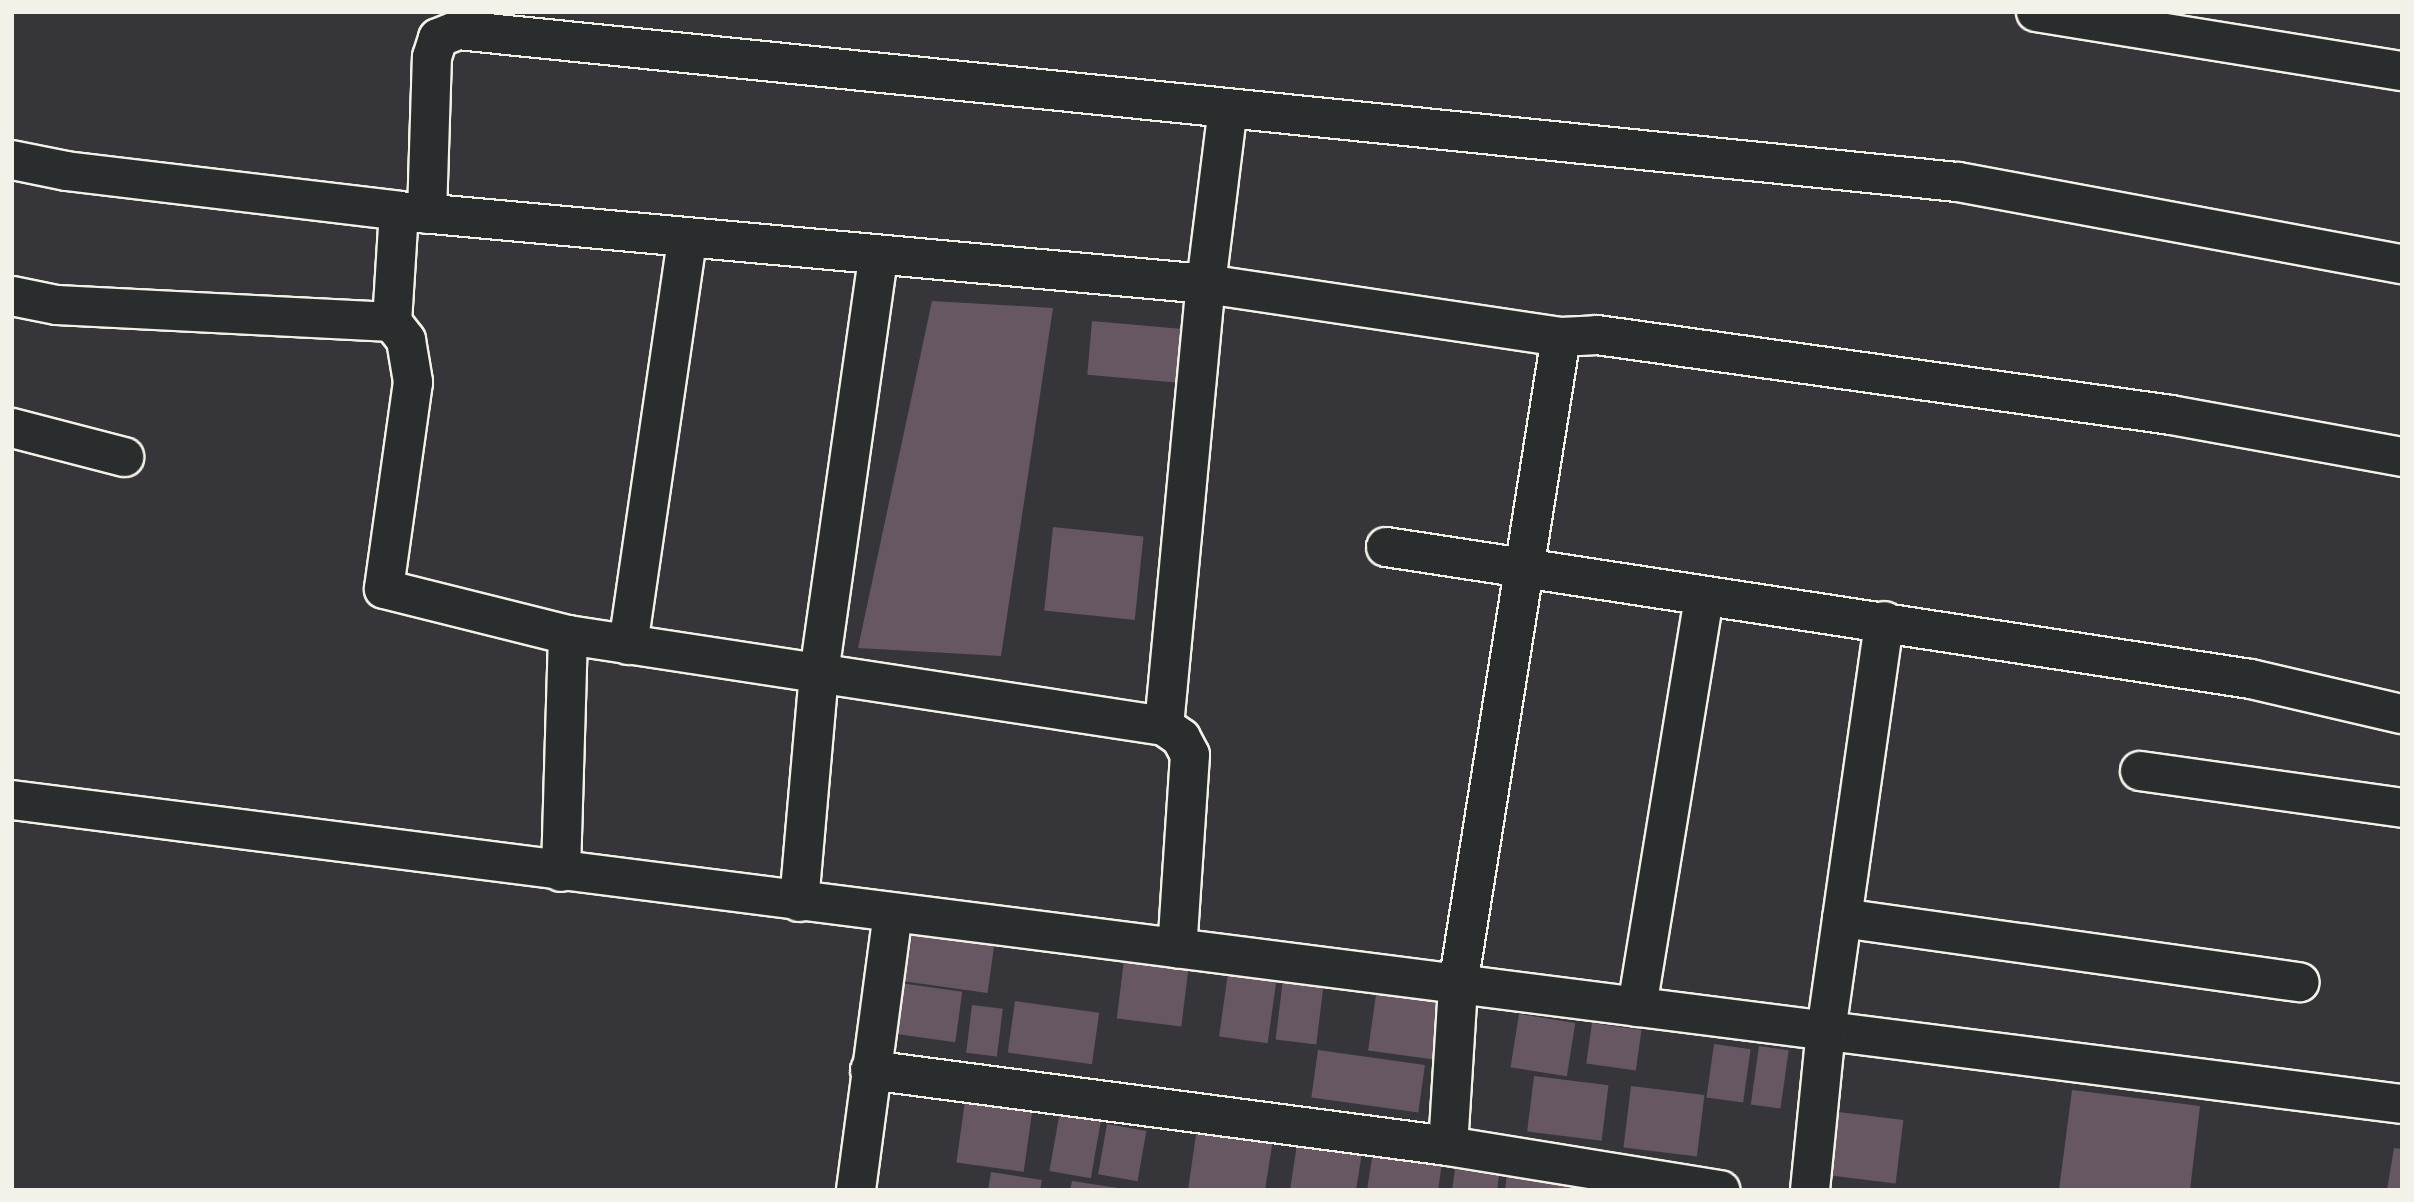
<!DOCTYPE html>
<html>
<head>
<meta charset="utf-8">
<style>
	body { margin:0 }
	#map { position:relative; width:2414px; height:1202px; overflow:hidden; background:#363539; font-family:Itim,sans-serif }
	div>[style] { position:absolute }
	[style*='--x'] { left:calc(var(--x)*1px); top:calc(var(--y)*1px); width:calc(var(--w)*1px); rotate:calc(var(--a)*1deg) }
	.building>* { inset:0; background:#665763; transform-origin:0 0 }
	.roads { filter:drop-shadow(2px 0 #f4f1e8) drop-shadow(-2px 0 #f4f1e8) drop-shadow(0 2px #f4f1e8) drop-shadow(0 -2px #f4f1e8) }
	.street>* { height:38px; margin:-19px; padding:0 19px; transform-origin:19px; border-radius:19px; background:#2a2d2e }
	span { translate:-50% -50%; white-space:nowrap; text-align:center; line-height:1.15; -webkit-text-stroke:6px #2a2d2e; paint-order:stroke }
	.frame { position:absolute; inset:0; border:14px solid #f4f1e8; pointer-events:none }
</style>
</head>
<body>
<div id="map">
	<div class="building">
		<div style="clip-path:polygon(932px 301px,1053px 308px,1001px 656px,858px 648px)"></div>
		<div style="left:1092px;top:321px;width:94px;height:54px;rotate:5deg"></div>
		<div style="left:1053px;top:527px;width:91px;height:84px;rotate:6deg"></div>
		<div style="left:912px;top:934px;width:83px;height:48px;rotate:8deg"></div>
		<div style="left:1124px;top:960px;width:65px;height:59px;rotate:7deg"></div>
		<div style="left:1228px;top:973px;width:49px;height:64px;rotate:8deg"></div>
		<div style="left:1283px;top:979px;width:41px;height:61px;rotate:7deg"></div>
		<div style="left:893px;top:982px;width:70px;height:51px;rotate:8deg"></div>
		<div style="left:1377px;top:987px;width:70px;height:64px;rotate:8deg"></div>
		<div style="left:1015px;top:1001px;width:85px;height:52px;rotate:8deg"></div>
		<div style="left:972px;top:1005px;width:31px;height:48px;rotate:7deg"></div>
		<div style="left:1519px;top:1014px;width:57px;height:54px;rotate:9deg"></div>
		<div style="left:1592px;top:1023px;width:50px;height:41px;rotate:8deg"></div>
		<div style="left:1714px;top:1044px;width:37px;height:54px;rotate:8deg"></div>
		<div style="left:1759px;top:1046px;width:30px;height:59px;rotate:8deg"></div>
		<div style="left:1318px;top:1050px;width:108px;height:48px;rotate:8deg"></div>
		<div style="left:1534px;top:1076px;width:75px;height:56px;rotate:7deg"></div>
		<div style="left:1631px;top:1086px;width:74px;height:62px;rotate:7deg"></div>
		<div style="clip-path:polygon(2072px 1090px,2200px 1106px,2190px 1190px,2059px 1190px)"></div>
		<div style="left:965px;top:1101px;width:68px;height:62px;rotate:8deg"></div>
		<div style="left:1822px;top:1110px;width:82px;height:64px;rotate:7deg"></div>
		<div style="left:1060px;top:1111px;width:42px;height:61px;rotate:10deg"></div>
		<div style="left:1107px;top:1124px;width:40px;height:51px;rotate:10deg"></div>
		<div style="clip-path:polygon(1197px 1128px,1273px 1139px,1265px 1190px,1188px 1190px)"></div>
		<div style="clip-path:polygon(1297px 1144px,1362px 1153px,1356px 1190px,1290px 1190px)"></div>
		<div style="clip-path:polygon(2394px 1148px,2402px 1149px,2402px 1190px,2387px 1190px)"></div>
		<div style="clip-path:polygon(1373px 1152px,1442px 1163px,1438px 1190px,1367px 1190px)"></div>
		<div style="clip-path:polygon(1455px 1169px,1499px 1176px,1497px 1190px,1452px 1190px)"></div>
		<div style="clip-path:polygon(991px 1172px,1042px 1180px,1040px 1190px,988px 1190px)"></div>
		<div style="clip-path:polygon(1507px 1174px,1600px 1190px,1505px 1190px)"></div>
		<div style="clip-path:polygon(1072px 1181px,1118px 1188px,1118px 1190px,1070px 1190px)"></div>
	</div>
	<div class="roads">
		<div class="street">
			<div style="--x:2036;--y:12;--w:371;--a:9.2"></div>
			<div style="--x:12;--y:160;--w:55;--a:11.5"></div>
			<div style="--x:66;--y:171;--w:335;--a:6.8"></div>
			<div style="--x:399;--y:211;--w:810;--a:5.17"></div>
			<div style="--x:1206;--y:284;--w:359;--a:8.5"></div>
			<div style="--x:1561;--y:337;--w:36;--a:-3"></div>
			<div style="--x:1597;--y:335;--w:580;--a:7.93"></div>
			<div style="--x:2171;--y:415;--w:235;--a:10.3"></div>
			<div style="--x:427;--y:214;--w:157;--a:-88.2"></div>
			<div style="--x:432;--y:57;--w:20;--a:-72"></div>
			<div style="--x:438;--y:38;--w:22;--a:-22"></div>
			<div style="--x:458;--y:30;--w:1508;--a:5.79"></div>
			<div style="--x:1958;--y:182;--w:452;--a:10.5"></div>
			<div style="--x:12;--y:296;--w:46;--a:11.3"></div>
			<div style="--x:57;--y:305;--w:335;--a:2.9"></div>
			<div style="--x:392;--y:322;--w:111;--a:-86.4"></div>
			<div style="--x:392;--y:322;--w:23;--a:52"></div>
			<div style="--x:406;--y:340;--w:43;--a:80.5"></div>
			<div style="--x:413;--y:382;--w:209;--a:98"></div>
			<div style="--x:384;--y:589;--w:190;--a:14"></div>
			<div style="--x:568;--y:635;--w:237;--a:91.7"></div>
			<div style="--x:12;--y:428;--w:116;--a:14.5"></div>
			<div style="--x:1386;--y:547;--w:875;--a:8.68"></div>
			<div style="--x:2251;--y:679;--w:155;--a:13.1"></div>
			<div style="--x:568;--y:635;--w:603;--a:8.68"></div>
			<div style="--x:1164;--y:726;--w:21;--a:35"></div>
			<div style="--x:1181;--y:738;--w:19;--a:62"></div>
			<div style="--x:1190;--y:755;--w:194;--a:93.8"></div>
			<div style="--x:628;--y:645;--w:410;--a:-81.7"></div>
			<div style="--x:1164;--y:726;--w:444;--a:-84.6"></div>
			<div style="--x:1206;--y:284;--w:177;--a:-82.9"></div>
			<div style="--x:2140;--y:771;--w:265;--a:8"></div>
			<div style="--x:12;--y:800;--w:2409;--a:7.25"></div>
			<div style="--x:799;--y:902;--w:230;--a:-85"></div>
			<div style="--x:819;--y:673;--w:421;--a:-81.9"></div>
			<div style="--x:1842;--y:918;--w:462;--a:8"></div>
			<div style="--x:1637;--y:1007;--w:413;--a:-80.7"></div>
			<div style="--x:870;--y:1070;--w:583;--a:7.49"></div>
			<div style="--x:1448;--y:1146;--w:276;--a:9.2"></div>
			<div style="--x:1448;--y:1146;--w:161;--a:-86.4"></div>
			<div style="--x:1458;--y:985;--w:656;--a:-80.97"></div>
			<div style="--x:856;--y:1190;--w:278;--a:-82.4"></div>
			<div style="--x:1810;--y:1190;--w:160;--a:-84.3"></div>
			<div style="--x:1826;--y:1031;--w:414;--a:-81.9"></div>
		</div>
	</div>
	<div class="frame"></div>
</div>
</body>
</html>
